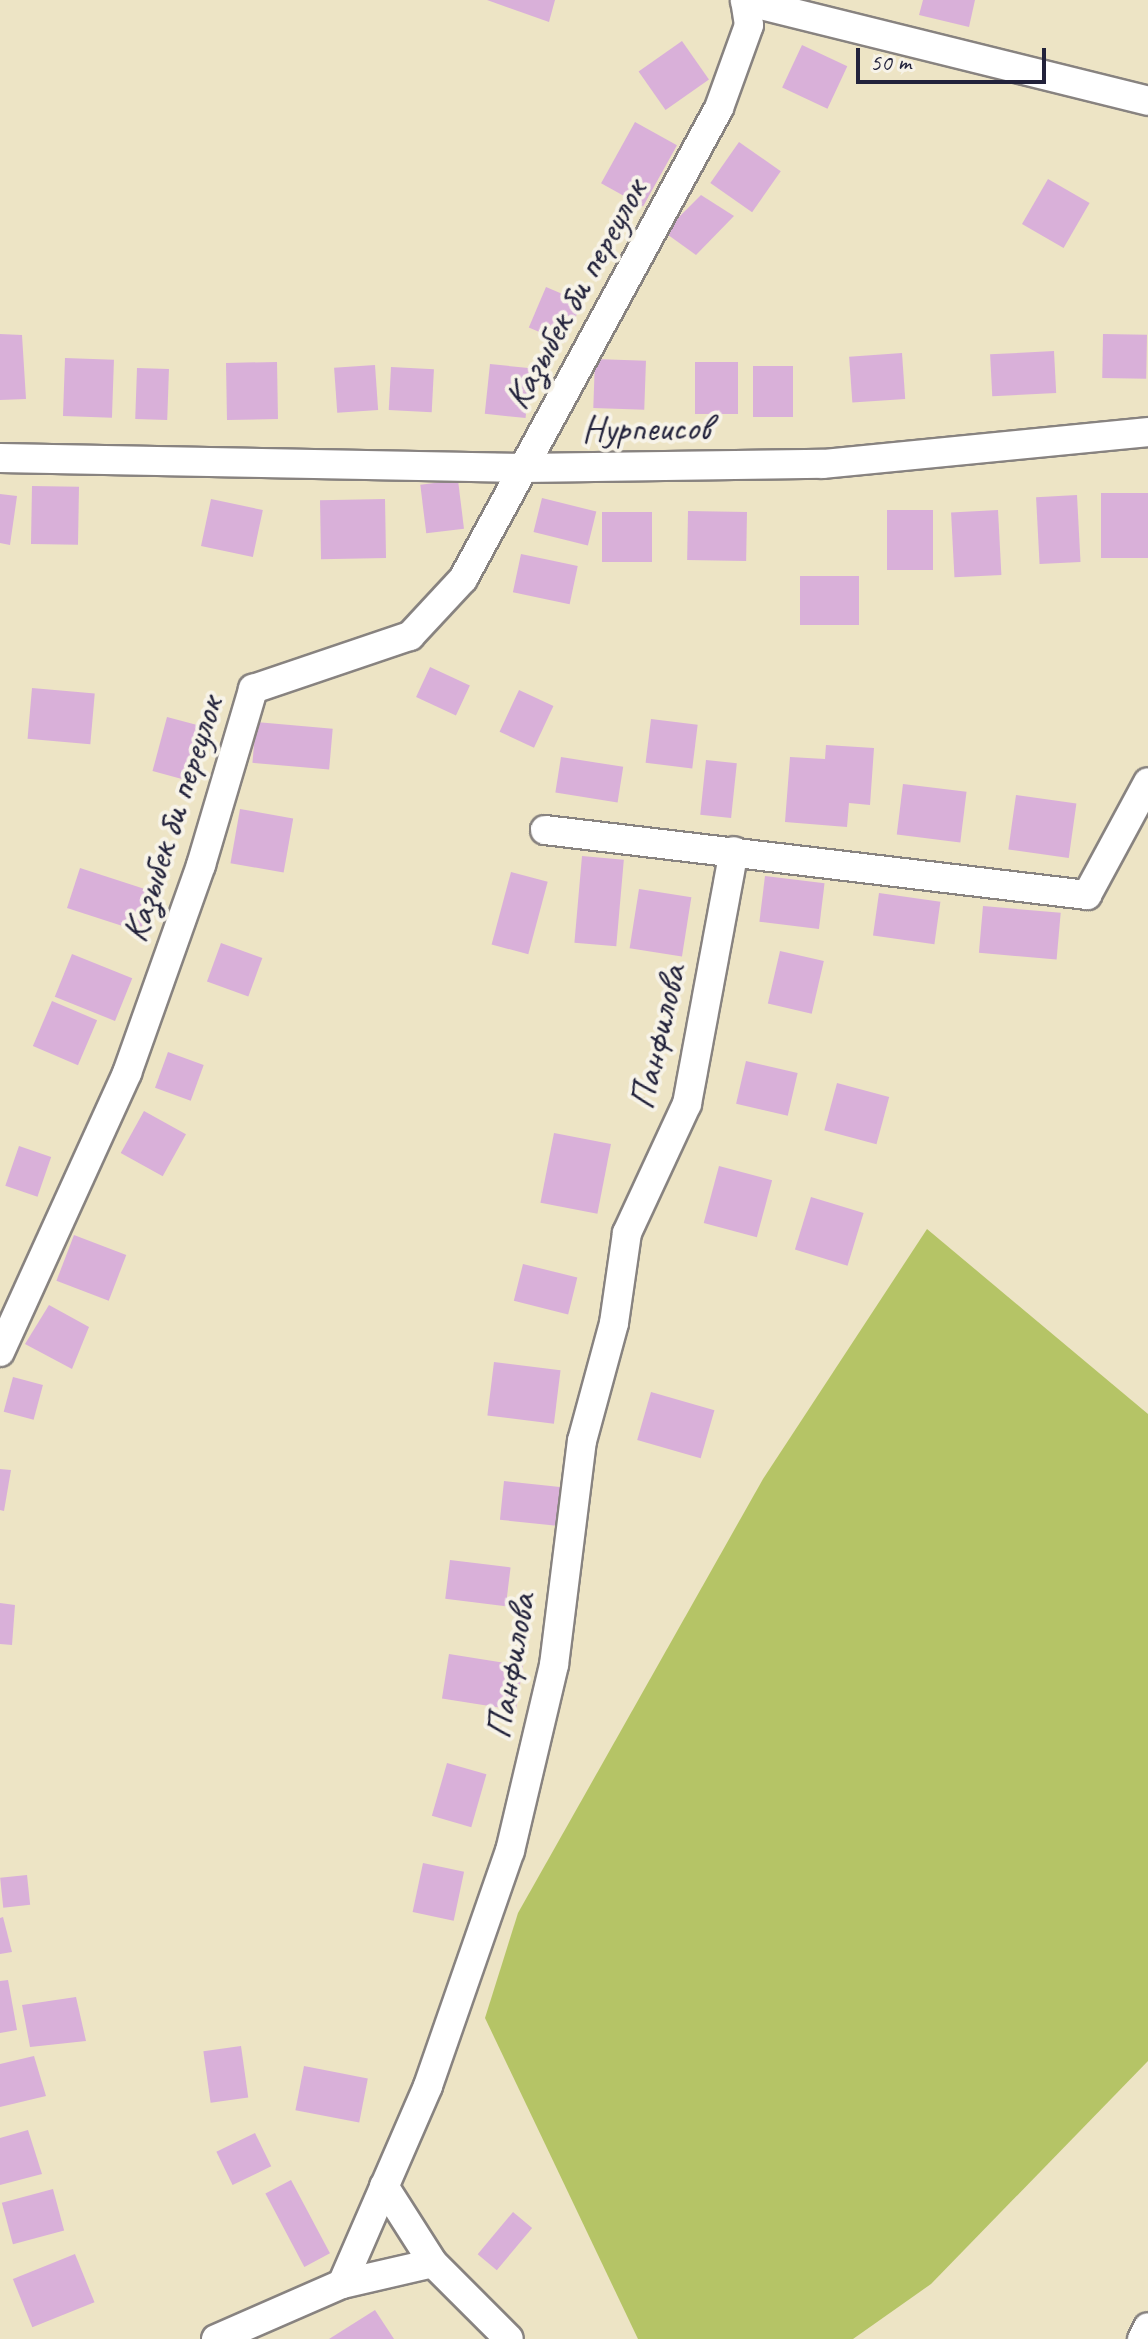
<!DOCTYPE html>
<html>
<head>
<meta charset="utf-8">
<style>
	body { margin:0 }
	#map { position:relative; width:1148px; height:2339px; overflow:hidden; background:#ede4c5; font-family:Caveat,sans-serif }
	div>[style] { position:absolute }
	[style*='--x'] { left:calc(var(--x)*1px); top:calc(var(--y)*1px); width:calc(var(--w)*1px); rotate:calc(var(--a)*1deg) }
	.green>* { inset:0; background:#b5c466 }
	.building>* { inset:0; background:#d9b0d9; transform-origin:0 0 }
	.roads { filter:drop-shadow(2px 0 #888380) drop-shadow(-2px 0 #888380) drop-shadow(0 2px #888380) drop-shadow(0 -2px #888380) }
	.minor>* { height:28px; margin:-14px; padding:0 14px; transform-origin:14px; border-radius:14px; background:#fff }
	span { translate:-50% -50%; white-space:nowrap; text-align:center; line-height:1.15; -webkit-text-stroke:8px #f7f3e8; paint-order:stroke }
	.street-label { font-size:38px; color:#22223b }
	.scale { position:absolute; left:856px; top:48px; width:190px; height:36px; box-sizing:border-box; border:4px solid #22223b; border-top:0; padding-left:10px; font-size:24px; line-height:28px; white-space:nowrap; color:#22223b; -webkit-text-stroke:6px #f7f3e8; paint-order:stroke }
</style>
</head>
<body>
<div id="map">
	<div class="green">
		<div style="clip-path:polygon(927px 1229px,1148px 1414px,1148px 2061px,931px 2284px,853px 2339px,638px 2339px,485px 2018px,518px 1913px,763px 1479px)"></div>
	</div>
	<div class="building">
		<div style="clip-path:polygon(487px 0,555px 0,549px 22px)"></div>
		<div style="clip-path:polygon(923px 0,975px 0,969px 27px,919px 15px)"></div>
		<div style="left:682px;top:41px;width:47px;height:53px;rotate:55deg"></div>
		<div style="left:802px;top:45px;width:50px;height:47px;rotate:25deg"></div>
		<div style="left:635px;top:122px;width:48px;height:70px;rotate:29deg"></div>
		<div style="left:739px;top:142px;width:51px;height:50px;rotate:35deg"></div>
		<div style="left:1048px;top:179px;width:48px;height:52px;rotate:30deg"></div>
		<div style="clip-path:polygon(701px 195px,734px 216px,696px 255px,664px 232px)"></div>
		<div style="left:546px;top:287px;width:39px;height:44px;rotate:23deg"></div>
		<div style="clip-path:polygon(0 334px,22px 335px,26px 399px,0 400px)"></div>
		<div style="left:1103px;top:334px;width:44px;height:44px;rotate:1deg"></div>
		<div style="left:1054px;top:351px;width:42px;height:64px;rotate:87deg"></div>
		<div style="left:902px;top:353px;width:46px;height:53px;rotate:86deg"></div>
		<div style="left:65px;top:358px;width:49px;height:58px;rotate:2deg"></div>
		<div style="left:595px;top:359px;width:51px;height:49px;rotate:2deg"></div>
		<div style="left:277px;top:362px;width:57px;height:51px;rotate:89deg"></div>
		<div style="left:695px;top:362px;width:43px;height:52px"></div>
		<div style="left:490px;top:364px;width:41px;height:50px;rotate:6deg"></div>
		<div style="left:375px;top:365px;width:45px;height:41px;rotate:86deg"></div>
		<div style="left:753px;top:366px;width:40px;height:51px"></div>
		<div style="left:391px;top:367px;width:43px;height:43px;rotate:3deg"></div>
		<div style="left:137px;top:368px;width:32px;height:51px;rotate:2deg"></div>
		<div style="left:458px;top:480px;width:49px;height:38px;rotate:83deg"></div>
		<div style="left:32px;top:486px;width:47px;height:58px;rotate:1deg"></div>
		<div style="left:1148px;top:493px;width:65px;height:47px;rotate:90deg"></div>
		<div style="clip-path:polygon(0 494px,17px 496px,10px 545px,0 543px)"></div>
		<div style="left:1077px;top:495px;width:67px;height:41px;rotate:87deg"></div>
		<div style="left:542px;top:498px;width:56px;height:35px;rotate:14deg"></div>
		<div style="left:211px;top:499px;width:53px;height:48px;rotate:12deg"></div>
		<div style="left:385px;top:499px;width:59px;height:65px;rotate:89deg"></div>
		<div style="left:887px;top:510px;width:46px;height:60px"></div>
		<div style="left:998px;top:510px;width:65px;height:47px;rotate:87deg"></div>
		<div style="left:688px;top:511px;width:59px;height:49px;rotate:1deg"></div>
		<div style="left:602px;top:512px;width:50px;height:50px"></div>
		<div style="left:521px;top:554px;width:58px;height:39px;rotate:12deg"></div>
		<div style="left:800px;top:576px;width:59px;height:49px"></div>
		<div style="left:430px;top:667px;width:44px;height:33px;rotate:25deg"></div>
		<div style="left:32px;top:688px;width:63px;height:51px;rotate:5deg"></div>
		<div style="left:519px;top:690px;width:38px;height:46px;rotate:25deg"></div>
		<div style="left:167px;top:717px;width:38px;height:56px;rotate:15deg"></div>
		<div style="left:651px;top:719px;width:47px;height:44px;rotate:7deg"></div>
		<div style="left:256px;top:722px;width:77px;height:41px;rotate:5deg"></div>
		<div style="clip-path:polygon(826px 745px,874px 748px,870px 805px,849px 803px,847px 827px,785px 822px,790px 757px,825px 759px)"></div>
		<div style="left:561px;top:757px;width:63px;height:36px;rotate:9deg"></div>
		<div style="left:706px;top:760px;width:31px;height:55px;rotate:6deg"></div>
		<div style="left:903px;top:784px;width:64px;height:51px;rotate:7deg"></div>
		<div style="left:1016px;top:795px;width:61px;height:55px;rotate:8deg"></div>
		<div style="left:240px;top:809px;width:54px;height:55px;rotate:10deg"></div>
		<div style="left:582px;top:856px;width:42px;height:87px;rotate:5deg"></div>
		<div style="left:80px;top:868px;width:77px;height:42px;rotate:18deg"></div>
		<div style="left:511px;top:872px;width:38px;height:75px;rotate:15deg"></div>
		<div style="left:765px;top:876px;width:60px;height:46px;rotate:7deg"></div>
		<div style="left:639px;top:889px;width:53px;height:60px;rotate:9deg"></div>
		<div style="left:879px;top:893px;width:62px;height:43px;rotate:8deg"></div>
		<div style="left:983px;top:906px;width:78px;height:47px;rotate:5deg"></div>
		<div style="left:221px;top:943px;width:44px;height:41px;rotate:20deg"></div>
		<div style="left:780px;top:951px;width:45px;height:54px;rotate:13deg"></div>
		<div style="left:72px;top:954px;width:65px;height:46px;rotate:22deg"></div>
		<div style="left:52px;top:1001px;width:49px;height:49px;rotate:23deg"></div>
		<div style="left:168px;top:1052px;width:38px;height:38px;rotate:20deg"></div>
		<div style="left:746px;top:1061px;width:53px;height:44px;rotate:13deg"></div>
		<div style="left:837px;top:1083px;width:54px;height:49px;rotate:15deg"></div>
		<div style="left:144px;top:1111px;width:48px;height:48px;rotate:29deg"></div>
		<div style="left:554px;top:1133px;width:58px;height:71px;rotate:11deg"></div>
		<div style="left:19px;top:1146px;width:34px;height:42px;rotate:19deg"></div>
		<div style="left:719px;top:1166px;width:55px;height:59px;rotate:15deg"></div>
		<div style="left:811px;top:1197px;width:55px;height:55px;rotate:17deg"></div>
		<div style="left:74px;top:1235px;width:56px;height:49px;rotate:21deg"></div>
		<div style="left:523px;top:1264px;width:56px;height:38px;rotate:14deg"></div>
		<div style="clip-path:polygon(49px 1305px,89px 1327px,72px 1369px,25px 1344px)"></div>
		<div style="left:494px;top:1362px;width:67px;height:54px;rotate:7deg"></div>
		<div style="left:13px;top:1377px;width:31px;height:36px;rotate:15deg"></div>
		<div style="left:651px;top:1392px;width:66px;height:50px;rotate:16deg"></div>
		<div style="clip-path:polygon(0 1469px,11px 1470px,4px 1511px,0 1510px)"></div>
		<div style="left:504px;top:1481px;width:61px;height:39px;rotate:6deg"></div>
		<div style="left:450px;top:1560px;width:61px;height:39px;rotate:7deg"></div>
		<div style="clip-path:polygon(0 1603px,15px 1605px,12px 1645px,0 1644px)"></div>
		<div style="left:449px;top:1654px;width:75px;height:45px;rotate:9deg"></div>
		<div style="left:447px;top:1763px;width:41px;height:55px;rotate:16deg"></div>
		<div style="left:423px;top:1863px;width:42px;height:50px;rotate:12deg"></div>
		<div style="left:27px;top:1875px;width:30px;height:27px;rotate:84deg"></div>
		<div style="clip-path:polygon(3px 1917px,12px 1952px,0 1954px,0 1918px)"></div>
		<div style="clip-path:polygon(8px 1980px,17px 2030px,0 2033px,0 1981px)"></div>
		<div style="clip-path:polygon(76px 1997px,86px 2041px,30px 2047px,22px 2005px)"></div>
		<div style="left:241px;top:2046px;width:52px;height:38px;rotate:82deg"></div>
		<div style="clip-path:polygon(34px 2056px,46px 2096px,0 2107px,0 2064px)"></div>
		<div style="left:304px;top:2066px;width:65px;height:45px;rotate:11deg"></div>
		<div style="clip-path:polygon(28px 2130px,42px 2174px,0 2185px,0 2138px)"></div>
		<div style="left:255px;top:2133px;width:37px;height:43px;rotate:64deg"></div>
		<div style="left:291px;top:2180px;width:83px;height:29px;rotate:62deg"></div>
		<div style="left:53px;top:2189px;width:43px;height:53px;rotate:75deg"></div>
		<div style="left:513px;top:2212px;width:25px;height:55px;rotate:40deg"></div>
		<div style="left:75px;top:2254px;width:52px;height:67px;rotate:68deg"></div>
		<div style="clip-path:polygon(375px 2310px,394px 2339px,329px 2339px)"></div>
	</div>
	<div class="roads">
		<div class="minor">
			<div style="--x:745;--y:1;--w:415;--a:13.9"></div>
			<div style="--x:0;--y:458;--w:524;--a:1.09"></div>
			<div style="--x:524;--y:468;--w:299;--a:-0.8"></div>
			<div style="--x:823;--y:464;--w:327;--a:-5.6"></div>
			<div style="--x:545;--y:830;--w:546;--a:6.84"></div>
			<div style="--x:1087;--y:895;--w:128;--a:-61.6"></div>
			<div style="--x:0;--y:1352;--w:307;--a:-65.5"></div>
			<div style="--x:127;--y:1073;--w:221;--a:-70.4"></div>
			<div style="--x:201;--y:865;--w:184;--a:-73.5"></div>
			<div style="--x:253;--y:689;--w:166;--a:-18.7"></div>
			<div style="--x:410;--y:636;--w:78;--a:-47.1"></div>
			<div style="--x:463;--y:579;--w:536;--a:-61.47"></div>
			<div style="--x:719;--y:108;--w:88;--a:-70.1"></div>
			<div style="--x:749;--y:25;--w:25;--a:-99"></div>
			<div style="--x:384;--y:2186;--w:91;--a:57.5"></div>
			<div style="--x:342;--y:2284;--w:216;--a:-66.5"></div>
			<div style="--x:428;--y:2086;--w:249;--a:-70.8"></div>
			<div style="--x:510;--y:1851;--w:191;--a:-76.7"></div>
			<div style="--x:554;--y:1665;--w:226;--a:-82.9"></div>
			<div style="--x:582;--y:1441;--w:122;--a:-74.8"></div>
			<div style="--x:614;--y:1323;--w:91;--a:-81.8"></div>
			<div style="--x:627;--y:1233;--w:142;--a:-65.1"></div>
			<div style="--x:687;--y:1104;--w:257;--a:-79.5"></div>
			<div style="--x:216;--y:2339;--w:137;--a:-23.6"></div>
			<div style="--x:342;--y:2284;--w:93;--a:-13"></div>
			<div style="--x:433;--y:2263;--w:107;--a:45"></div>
			<div style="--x:1142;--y:2339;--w:13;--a:-63"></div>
		</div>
	</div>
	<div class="street-label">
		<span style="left:575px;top:294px;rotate:-61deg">Казыбек би переулок</span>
		<span style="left:646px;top:428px;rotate:-1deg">Нурпеисов</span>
		<span style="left:172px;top:819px;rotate:-72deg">Казыбек би переулок</span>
		<span style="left:657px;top:1037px;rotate:-77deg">Панфилова</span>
		<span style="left:510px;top:1666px;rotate:-80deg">Панфилова</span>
	</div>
	<div class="scale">50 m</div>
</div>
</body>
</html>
